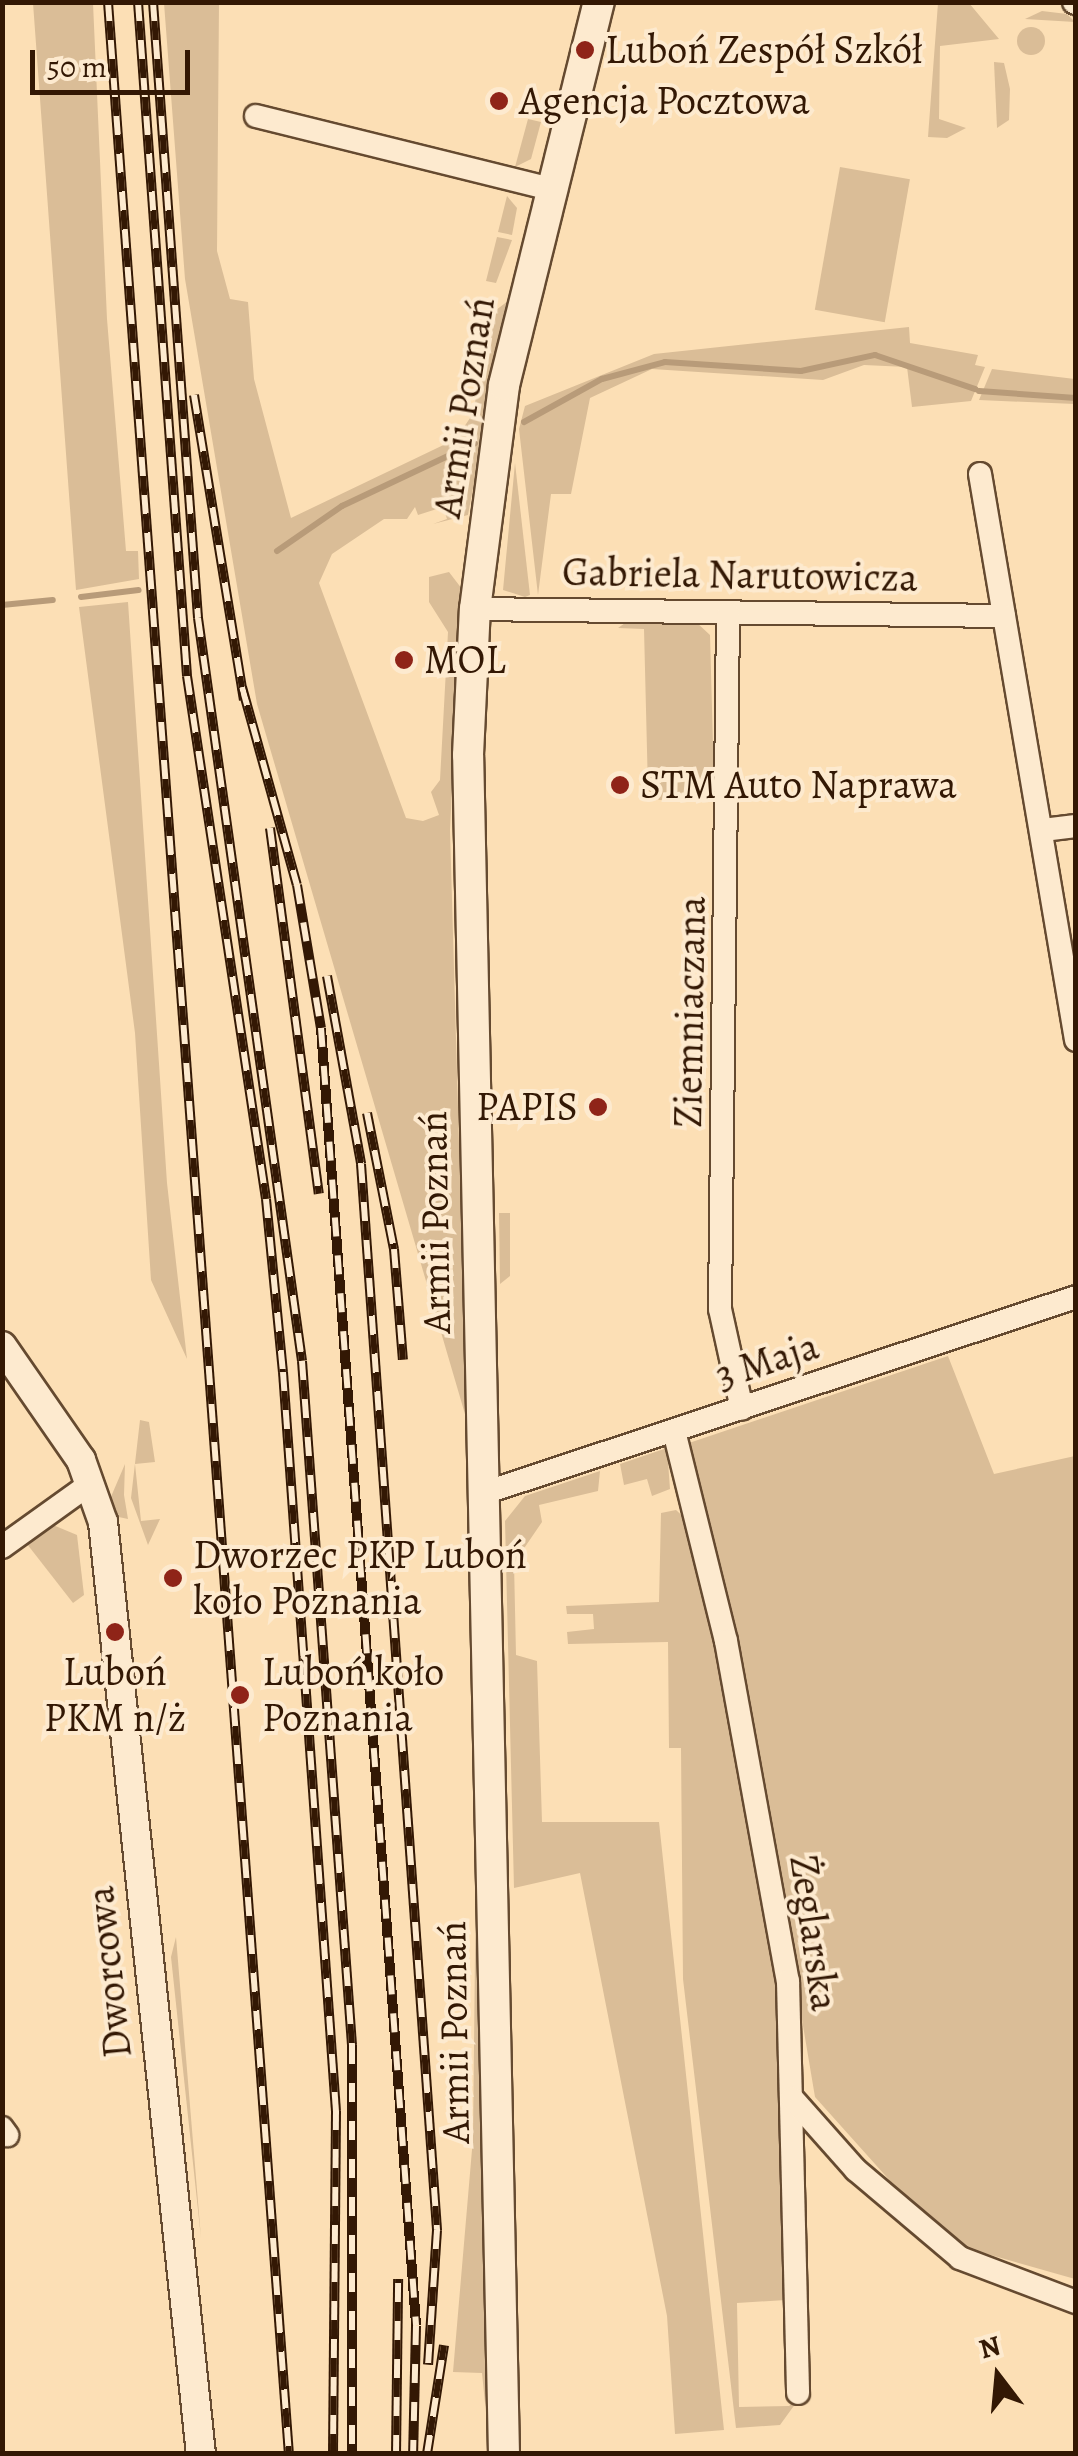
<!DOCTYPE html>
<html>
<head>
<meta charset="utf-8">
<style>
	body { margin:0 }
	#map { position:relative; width:1078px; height:2456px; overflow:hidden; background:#fcdfb5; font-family:Alegreya,serif }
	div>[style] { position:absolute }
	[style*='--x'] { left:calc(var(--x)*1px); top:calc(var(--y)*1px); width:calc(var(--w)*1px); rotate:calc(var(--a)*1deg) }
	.green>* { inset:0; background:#dabd97; transform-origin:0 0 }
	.round { border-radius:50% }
	.stream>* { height:6px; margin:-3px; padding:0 3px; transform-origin:3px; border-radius:3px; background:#b89b79 }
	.roads { filter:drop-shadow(2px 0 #654a30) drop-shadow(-2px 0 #654a30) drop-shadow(0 2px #654a30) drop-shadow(0 -2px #654a30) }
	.minor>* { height:22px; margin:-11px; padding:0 11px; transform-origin:11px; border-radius:11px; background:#fdeacf }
	.tertiary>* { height:28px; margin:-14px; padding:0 14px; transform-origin:14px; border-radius:14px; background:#fdeacf }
	.secondary>* { height:30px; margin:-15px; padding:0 15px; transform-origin:15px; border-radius:15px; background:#fdeacf }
	.rail>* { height:10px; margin-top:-5px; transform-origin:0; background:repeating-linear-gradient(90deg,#fdeacf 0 19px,#331804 0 38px); box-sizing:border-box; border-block:2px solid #331804 }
	.dots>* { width:28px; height:28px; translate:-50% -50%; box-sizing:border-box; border:5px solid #fdeacf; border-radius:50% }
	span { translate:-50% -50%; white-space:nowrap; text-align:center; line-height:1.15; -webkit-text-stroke:8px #fdeacf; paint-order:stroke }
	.poi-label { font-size:40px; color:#331804 }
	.left { translate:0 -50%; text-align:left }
	.right { translate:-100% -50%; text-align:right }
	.street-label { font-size:40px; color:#331804 }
	.frame { position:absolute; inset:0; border:5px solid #331804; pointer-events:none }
	.north { position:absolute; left:948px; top:2326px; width:100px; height:100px; -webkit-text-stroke:8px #fdeacf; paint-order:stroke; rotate:344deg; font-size:28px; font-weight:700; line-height:40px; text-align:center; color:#331804 }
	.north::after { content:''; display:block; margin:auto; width:35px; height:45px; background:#331804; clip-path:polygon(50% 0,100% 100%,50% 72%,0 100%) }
	.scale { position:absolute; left:30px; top:50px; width:160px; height:45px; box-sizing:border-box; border:5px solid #331804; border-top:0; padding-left:12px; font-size:30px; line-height:35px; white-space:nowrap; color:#331804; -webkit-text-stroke:8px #fdeacf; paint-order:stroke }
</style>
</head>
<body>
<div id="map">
	<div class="green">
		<div style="clip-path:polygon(33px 3px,93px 3px,107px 319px,126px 551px,138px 551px,139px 579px,76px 590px)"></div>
		<div style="clip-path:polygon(164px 3px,219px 3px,217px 251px,230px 299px,248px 302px,254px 379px,291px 518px,456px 439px,472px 415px,496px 310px,508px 301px,468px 515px,433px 524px,447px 519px,443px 507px,418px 515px,415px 507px,407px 519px,384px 519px,332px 554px,319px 583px,406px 818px,423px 821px,439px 815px,431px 792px,440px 780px,448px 632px,429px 602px,429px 577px,449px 572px,462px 589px,450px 830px,467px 1421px,257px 704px,185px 279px)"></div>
		<div style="clip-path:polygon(938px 3px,969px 3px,999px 39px,940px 46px,939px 119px,966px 128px,947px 138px,928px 137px)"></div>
		<div style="clip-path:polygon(1042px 11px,1067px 14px,1075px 22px,1025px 19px)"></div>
		<div class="round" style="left:1017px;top:27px;width:28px;height:28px"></div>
		<div style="clip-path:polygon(994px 62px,1004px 63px,1010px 89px,1009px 120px,997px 128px)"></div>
		<div style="clip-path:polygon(528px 119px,541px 122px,531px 159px,515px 167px)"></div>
		<div style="left:840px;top:167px;width:71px;height:145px;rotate:10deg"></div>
		<div style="clip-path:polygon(507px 196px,517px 208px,512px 235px,498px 232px)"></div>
		<div style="clip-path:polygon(497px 237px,512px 240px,496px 283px,486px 281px)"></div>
		<div style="clip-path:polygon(909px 327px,910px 343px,978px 355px,975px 365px,985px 367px,971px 401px,912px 407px,907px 367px,864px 365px,823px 380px,652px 369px,590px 398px,571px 494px,551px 494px,538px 595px,519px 429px,525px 406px,654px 354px)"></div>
		<div style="clip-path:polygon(992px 369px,1075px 379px,1075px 404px,979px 400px)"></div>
		<div style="clip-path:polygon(515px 463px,530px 595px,525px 597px,503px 590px)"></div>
		<div style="clip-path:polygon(128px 602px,167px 1183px,187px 1359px,151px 1280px,135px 1033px,79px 607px)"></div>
		<div style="clip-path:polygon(628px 621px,696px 622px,710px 635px,714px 782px,696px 801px,659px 800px,648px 790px,644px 629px,618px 628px)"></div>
		<div style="clip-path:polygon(499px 1213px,510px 1213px,510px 1276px,500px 1284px)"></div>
		<div style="clip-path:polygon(948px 1356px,994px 1474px,1075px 1456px,1075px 2279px,966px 2248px,901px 2193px,815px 2097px,743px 1669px,686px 1444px)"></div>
		<div style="clip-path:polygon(140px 1420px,149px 1422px,155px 1462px,135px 1464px,141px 1521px,160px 1519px,148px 1545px,131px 1498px)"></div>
		<div style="clip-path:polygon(667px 1448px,670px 1489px,652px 1496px,647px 1479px,624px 1485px,620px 1464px)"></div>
		<div style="clip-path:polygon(125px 1464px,124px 1495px,128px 1519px,114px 1516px,110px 1499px)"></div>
		<div style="clip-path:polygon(600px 1471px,598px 1491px,539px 1505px,542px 1522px,514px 1563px,516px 1655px,537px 1661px,542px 1822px,659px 1822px,724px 2430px,675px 2434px,667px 2316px,580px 1873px,514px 1888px,505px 1521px,525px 1496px)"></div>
		<div style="clip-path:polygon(676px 1510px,690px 1523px,781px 1980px,786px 2300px,737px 2303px,739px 2407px,789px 2406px,801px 2396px,780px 2425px,736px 2428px,683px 1979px,681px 1748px,669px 1748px,668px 1642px,568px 1644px,567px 1632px,594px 1629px,593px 1614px,567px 1614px,566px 1606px,659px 1602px,661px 1513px)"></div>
		<div style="clip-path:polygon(53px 1525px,77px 1535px,84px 1595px,73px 1603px,27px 1544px)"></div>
		<div style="clip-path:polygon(476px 1864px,486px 2236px,490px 2453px,482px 2373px,453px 2372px,473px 2138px)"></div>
		<div style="clip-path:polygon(176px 1937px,201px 2238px,171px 1957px)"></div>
	</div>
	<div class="stream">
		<div style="--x:979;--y:391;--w:97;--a:4.1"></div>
		<div style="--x:524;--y:422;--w:89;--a:-28.9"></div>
		<div style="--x:602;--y:379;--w:65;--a:-15.1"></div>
		<div style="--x:665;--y:362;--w:136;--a:3.8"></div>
		<div style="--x:801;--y:371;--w:76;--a:-12.2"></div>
		<div style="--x:875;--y:355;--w:106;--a:18.8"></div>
		<div style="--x:277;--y:551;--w:79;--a:-34.7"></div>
		<div style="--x:342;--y:506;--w:147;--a:-25.3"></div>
		<div style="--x:81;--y:597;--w:58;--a:-6.9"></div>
		<div style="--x:2;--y:605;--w:51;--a:-5.6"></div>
	</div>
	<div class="roads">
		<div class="minor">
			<div style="--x:1074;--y:2;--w:2;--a:27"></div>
			<div style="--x:256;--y:116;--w:300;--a:13.9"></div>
			<div style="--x:980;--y:474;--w:574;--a:80.37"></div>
			<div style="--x:475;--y:609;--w:529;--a:0.76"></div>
			<div style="--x:728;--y:614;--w:695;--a:90.66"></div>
			<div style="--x:720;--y:1309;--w:102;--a:77.6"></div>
			<div style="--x:1043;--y:830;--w:33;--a:-7"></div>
			<div style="--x:674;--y:1431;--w:216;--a:76.1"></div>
			<div style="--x:726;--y:1641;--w:346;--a:79.7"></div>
			<div style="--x:788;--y:1981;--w:412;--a:88.6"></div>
			<div style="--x:481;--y:1494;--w:627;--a:-18.32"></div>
			<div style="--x:2;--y:1547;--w:110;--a:-35.7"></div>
			<div style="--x:792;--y:2098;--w:96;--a:48.4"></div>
			<div style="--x:856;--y:2170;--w:136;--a:40.2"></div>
			<div style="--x:960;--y:2258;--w:124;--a:20.8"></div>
			<div style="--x:2;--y:2128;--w:9;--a:54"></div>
		</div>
		<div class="tertiary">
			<div style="--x:2;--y:1346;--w:139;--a:55.3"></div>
			<div style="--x:81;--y:1460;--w:66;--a:70.5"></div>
			<div style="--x:103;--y:1522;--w:937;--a:84"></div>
		</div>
		<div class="secondary">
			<div style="--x:504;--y:2454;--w:1699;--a:-91.21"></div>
			<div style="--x:468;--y:755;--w:146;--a:-87.3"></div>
			<div style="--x:475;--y:609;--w:226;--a:-82.6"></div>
			<div style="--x:504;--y:385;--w:395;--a:-76.1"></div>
		</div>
	</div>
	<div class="rail">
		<div style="--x:108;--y:2;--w:2459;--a:85.78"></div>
		<div style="--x:138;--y:2;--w:676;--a:85.84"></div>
		<div style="--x:187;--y:676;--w:529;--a:81.41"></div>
		<div style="--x:266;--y:1199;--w:174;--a:84.4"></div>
		<div style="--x:283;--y:1372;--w:741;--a:85.9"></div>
		<div style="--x:336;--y:2111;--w:343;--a:90.5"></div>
		<div style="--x:153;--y:2;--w:618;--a:85.82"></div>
		<div style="--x:198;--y:618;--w:750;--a:82.03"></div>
		<div style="--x:302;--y:1361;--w:686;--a:85.82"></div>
		<div style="--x:352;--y:2045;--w:409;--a:90"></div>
		<div style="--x:194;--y:395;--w:309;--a:80.7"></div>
		<div style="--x:242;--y:687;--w:205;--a:74.5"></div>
		<div style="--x:297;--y:885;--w:145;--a:80.5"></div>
		<div style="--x:321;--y:1028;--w:1301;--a:85.81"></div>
		<div style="--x:416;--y:2326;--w:128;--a:91.3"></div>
		<div style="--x:270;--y:828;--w:369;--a:82.4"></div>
		<div style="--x:327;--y:976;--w:191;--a:79.7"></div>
		<div style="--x:361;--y:1164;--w:1069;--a:85.92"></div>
		<div style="--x:437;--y:2230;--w:135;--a:93.8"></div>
		<div style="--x:367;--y:1113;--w:139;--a:78.8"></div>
		<div style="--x:394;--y:1249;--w:111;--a:85.4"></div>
		<div style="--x:396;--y:2454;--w:175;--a:-89.3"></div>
		<div style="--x:427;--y:2454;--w:110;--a:-81.1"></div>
	</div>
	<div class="dots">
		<div style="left:585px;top:50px;background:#8f2418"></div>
		<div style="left:499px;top:101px;background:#8f2418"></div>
		<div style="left:404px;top:660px;background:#8f2418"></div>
		<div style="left:620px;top:785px;background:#8f2418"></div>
		<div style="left:598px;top:1107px;background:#8f2418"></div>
		<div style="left:173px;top:1578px;background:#8f2418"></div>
		<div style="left:115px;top:1632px;background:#8f2418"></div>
		<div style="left:240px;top:1695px;background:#8f2418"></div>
	</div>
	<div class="poi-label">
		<span class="left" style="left:605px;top:50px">Luboń Zespół Szkół</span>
		<span class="left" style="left:519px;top:101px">Agencja Pocztowa</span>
		<span class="left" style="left:424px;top:660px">MOL</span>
		<span class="left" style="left:640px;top:785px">STM Auto Naprawa</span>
		<span class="right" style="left:578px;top:1107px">PAPIS</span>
		<span class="left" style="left:193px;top:1578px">Dworzec PKP Luboń<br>koło Poznania</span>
		<span style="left:115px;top:1695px">Luboń<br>PKM n/ż</span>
		<span class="left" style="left:262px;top:1695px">Luboń koło<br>Poznania</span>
	</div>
	<div class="street-label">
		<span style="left:464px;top:407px;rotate:-81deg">Armii Poznań</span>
		<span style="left:740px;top:575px;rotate:1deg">Gabriela Narutowicza</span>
		<span style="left:690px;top:1012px;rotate:-89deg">Ziemniaczana</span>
		<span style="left:435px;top:1222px;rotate:-91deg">Armii Poznań</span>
		<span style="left:767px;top:1361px;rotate:-18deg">3 Maja</span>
		<span style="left:814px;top:1933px;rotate:82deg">Żeglarska</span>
		<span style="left:109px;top:1972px;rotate:-96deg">Dworcowa</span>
		<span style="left:454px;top:2032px;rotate:-91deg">Armii Poznań</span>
	</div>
	<div class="frame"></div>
	<div class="north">N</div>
	<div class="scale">50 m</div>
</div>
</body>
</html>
